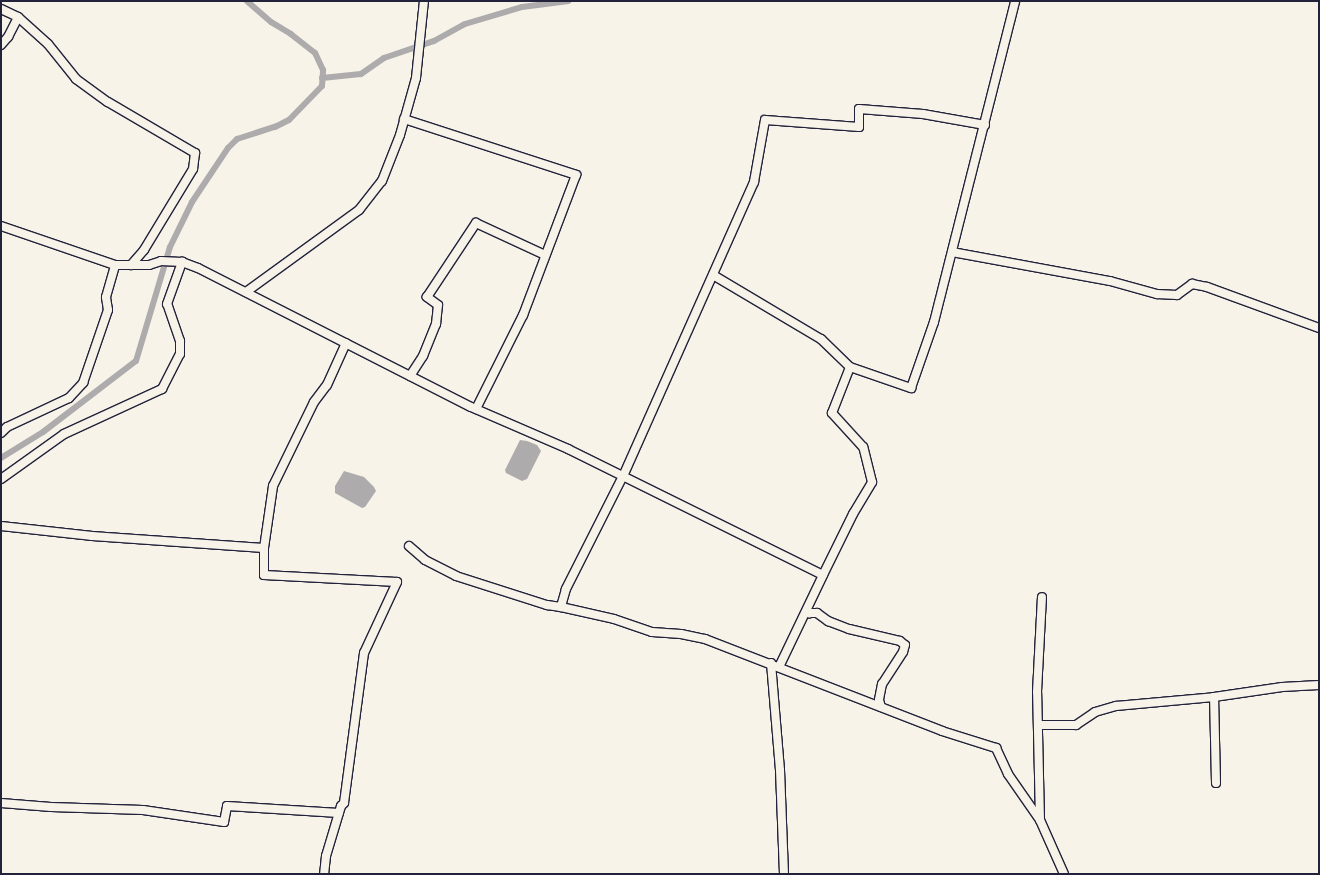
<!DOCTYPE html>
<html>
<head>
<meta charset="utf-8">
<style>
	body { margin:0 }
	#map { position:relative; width:1320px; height:875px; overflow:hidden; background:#f7f3e8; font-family:"Indie Flower",sans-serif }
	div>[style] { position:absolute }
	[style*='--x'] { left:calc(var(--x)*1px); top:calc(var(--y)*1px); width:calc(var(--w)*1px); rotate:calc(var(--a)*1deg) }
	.water>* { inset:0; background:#aeabad }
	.canal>* { height:6px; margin:-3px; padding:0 3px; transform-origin:3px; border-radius:3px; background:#aeabad }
	.roads { filter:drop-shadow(1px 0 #22223b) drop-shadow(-1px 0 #22223b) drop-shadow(0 1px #22223b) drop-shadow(0 -1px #22223b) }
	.minor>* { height:8px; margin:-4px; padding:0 4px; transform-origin:4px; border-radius:4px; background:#f7f3e8 }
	span { translate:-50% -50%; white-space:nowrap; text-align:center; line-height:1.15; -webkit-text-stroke:5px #f7f3e8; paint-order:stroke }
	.frame { position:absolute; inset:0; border:2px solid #22223b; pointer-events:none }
</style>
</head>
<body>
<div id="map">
	<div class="water">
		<div style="clip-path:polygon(520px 440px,527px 441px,537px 445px,541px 451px,527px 479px,522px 481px,506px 473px,505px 470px)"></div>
		<div style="clip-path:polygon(344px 471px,364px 477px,374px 487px,376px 491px,365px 507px,362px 508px,335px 493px,335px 486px)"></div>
	</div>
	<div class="canal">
		<div style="--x:322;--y:78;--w:39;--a:-6"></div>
		<div style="--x:361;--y:74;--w:28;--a:-35"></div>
		<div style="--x:384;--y:58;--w:53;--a:-18.8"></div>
		<div style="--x:434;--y:41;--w:35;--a:-29"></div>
		<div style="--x:465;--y:24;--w:59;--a:-16.6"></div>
		<div style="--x:522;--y:7;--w:47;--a:-7.3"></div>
		<div style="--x:1;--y:458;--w:49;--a:-31.8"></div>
		<div style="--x:43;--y:432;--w:117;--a:-37.4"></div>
		<div style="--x:136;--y:361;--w:119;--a:-73.4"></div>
		<div style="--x:170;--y:247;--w:50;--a:-63.9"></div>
		<div style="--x:192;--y:202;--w:65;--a:-56.3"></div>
		<div style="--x:228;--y:148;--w:13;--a:-45"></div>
		<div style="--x:237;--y:139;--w:40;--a:-18"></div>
		<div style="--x:275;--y:127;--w:16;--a:-27"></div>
		<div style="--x:289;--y:120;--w:47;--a:-45.9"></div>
		<div style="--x:322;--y:86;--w:16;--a:-86"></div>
		<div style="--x:323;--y:70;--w:19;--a:-115"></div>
		<div style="--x:315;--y:53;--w:31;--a:-142"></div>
		<div style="--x:291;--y:34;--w:23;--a:-149"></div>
		<div style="--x:271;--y:22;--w:32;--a:-139"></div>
	</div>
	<div class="roads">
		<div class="minor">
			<div style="--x:1;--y:9;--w:19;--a:25"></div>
			<div style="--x:18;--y:17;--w:40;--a:42"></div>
			<div style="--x:48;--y:44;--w:45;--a:51.3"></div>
			<div style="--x:76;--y:79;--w:39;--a:36"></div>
			<div style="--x:108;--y:102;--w:101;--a:30.4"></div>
			<div style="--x:195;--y:153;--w:16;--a:97"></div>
			<div style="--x:193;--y:169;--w:95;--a:121.2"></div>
			<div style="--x:144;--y:250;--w:20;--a:131"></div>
			<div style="--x:1;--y:45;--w:11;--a:-49"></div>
			<div style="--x:8;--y:37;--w:22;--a:-63"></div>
			<div style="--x:404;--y:119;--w:181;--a:18"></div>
			<div style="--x:576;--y:175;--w:150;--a:110.7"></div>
			<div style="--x:523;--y:315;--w:105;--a:116.6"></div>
			<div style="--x:985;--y:125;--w:63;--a:-169.9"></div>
			<div style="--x:923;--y:114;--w:64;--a:-175.5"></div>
			<div style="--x:859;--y:109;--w:18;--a:90"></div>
			<div style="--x:859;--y:127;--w:94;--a:-175.7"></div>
			<div style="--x:765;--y:120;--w:63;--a:100.1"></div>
			<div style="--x:754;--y:182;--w:322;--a:114"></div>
			<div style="--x:623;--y:476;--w:127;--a:116.8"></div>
			<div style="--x:566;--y:589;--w:19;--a:106"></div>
			<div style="--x:561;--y:607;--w:54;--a:12.8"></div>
			<div style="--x:614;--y:619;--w:40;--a:18.9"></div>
			<div style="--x:652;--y:632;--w:29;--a:4"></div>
			<div style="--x:681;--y:634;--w:25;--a:12"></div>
			<div style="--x:705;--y:639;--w:254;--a:21.2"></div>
			<div style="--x:942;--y:731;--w:57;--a:17.5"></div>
			<div style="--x:996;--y:748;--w:29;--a:65"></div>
			<div style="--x:1008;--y:774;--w:56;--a:55.2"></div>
			<div style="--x:1040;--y:820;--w:59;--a:66"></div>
			<div style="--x:1;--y:226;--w:120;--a:18.9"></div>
			<div style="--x:115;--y:265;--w:34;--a:0"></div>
			<div style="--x:149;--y:265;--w:13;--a:-18"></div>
			<div style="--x:161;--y:261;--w:21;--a:3"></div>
			<div style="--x:182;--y:262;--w:17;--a:21"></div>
			<div style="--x:198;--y:268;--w:306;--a:27"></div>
			<div style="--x:471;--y:407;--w:106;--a:23.4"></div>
			<div style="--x:568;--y:449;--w:284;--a:26.3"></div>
			<div style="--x:823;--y:575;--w:68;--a:-63.8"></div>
			<div style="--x:853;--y:514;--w:37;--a:-59"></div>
			<div style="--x:872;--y:482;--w:36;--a:-104"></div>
			<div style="--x:863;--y:447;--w:46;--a:-132.4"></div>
			<div style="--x:832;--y:413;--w:49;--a:-68.6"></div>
			<div style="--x:850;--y:367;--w:65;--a:19"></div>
			<div style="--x:911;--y:388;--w:70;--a:-70.8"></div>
			<div style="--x:934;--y:322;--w:331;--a:-75.8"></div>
			<div style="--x:952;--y:252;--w:161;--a:10.4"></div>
			<div style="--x:1110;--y:281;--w:49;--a:15.5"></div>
			<div style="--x:1157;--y:294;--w:20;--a:3"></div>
			<div style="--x:1177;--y:295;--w:19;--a:-36"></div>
			<div style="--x:1192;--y:284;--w:15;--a:11"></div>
			<div style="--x:1207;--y:287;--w:119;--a:20.1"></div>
			<div style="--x:713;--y:275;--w:126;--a:30.7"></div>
			<div style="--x:821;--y:339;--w:40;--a:44"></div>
			<div style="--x:246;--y:292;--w:140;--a:-36"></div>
			<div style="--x:359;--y:210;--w:37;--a:-52"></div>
			<div style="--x:382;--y:181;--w:49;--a:-68.6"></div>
			<div style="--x:400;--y:135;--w:59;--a:-74.3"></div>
			<div style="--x:416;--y:78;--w:77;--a:-84.1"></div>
			<div style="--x:410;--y:376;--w:24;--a:-57"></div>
			<div style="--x:423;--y:356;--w:35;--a:-68"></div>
			<div style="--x:436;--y:324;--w:19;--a:-84"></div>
			<div style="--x:438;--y:305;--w:14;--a:-144"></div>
			<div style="--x:427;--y:297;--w:89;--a:-56.5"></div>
			<div style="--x:476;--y:223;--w:76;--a:24.9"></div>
			<div style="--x:1;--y:433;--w:8;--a:-45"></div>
			<div style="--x:7;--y:427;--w:68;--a:-25.1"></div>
			<div style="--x:69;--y:398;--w:21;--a:-47"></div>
			<div style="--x:83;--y:383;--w:77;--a:-71.1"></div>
			<div style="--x:108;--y:310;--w:13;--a:-99"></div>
			<div style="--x:106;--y:297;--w:33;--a:-74"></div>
			<div style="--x:1;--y:479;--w:77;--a:-35.5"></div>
			<div style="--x:64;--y:434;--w:108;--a:-24.7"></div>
			<div style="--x:162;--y:389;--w:39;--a:-63"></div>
			<div style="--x:180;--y:354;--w:13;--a:-90"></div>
			<div style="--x:180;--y:341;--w:39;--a:-109"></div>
			<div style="--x:167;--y:304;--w:45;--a:-70.3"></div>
			<div style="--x:1;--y:526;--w:92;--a:6.3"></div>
			<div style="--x:92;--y:536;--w:172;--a:4"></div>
			<div style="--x:264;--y:548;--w:27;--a:90"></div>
			<div style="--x:264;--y:575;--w:133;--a:3"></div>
			<div style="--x:397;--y:582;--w:78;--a:114.9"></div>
			<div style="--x:364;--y:653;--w:151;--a:97.6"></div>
			<div style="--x:344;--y:803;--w:4;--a:135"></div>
			<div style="--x:341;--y:806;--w:52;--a:106.7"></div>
			<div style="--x:326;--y:856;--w:18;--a:96"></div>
			<div style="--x:409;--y:546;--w:21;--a:41"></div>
			<div style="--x:425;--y:560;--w:35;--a:27"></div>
			<div style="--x:456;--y:576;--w:96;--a:17.7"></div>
			<div style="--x:547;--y:605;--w:14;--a:8"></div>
			<div style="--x:264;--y:548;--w:63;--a:-81.7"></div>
			<div style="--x:273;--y:486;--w:93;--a:-64"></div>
			<div style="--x:314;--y:402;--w:21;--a:-53"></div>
			<div style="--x:327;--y:385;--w:46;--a:-65.7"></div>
			<div style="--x:807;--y:610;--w:4;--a:56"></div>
			<div style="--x:809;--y:613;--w:8;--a:0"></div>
			<div style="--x:817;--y:613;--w:14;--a:36"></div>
			<div style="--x:828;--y:621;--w:22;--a:21"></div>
			<div style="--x:849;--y:629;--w:52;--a:13.2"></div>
			<div style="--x:900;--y:641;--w:6;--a:39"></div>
			<div style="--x:905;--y:645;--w:7;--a:106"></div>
			<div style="--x:903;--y:652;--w:38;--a:123"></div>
			<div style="--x:882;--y:684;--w:16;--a:101"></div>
			<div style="--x:879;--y:700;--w:7;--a:74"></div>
			<div style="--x:771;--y:663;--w:107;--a:85.2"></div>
			<div style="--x:780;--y:770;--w:104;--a:87.8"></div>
			<div style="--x:779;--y:667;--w:102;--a:-64.4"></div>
			<div style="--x:1038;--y:725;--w:38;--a:0"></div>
			<div style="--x:1076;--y:725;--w:23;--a:-34"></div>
			<div style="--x:1095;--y:712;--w:22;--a:-16"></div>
			<div style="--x:1116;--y:706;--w:98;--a:-5.2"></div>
			<div style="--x:1216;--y:783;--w:86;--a:-91.3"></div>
			<div style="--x:1214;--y:697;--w:69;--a:-8.4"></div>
			<div style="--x:1282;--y:687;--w:37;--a:-3"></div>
			<div style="--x:1;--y:803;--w:50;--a:4.6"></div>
			<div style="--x:51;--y:807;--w:92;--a:1.9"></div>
			<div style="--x:143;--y:810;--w:82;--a:8.4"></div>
			<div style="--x:224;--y:822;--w:16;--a:-79"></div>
			<div style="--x:227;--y:806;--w:112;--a:3.6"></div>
			<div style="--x:1040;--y:820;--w:128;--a:-91.3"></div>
			<div style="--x:1037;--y:692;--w:95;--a:-87"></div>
		</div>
	</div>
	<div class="frame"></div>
</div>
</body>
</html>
